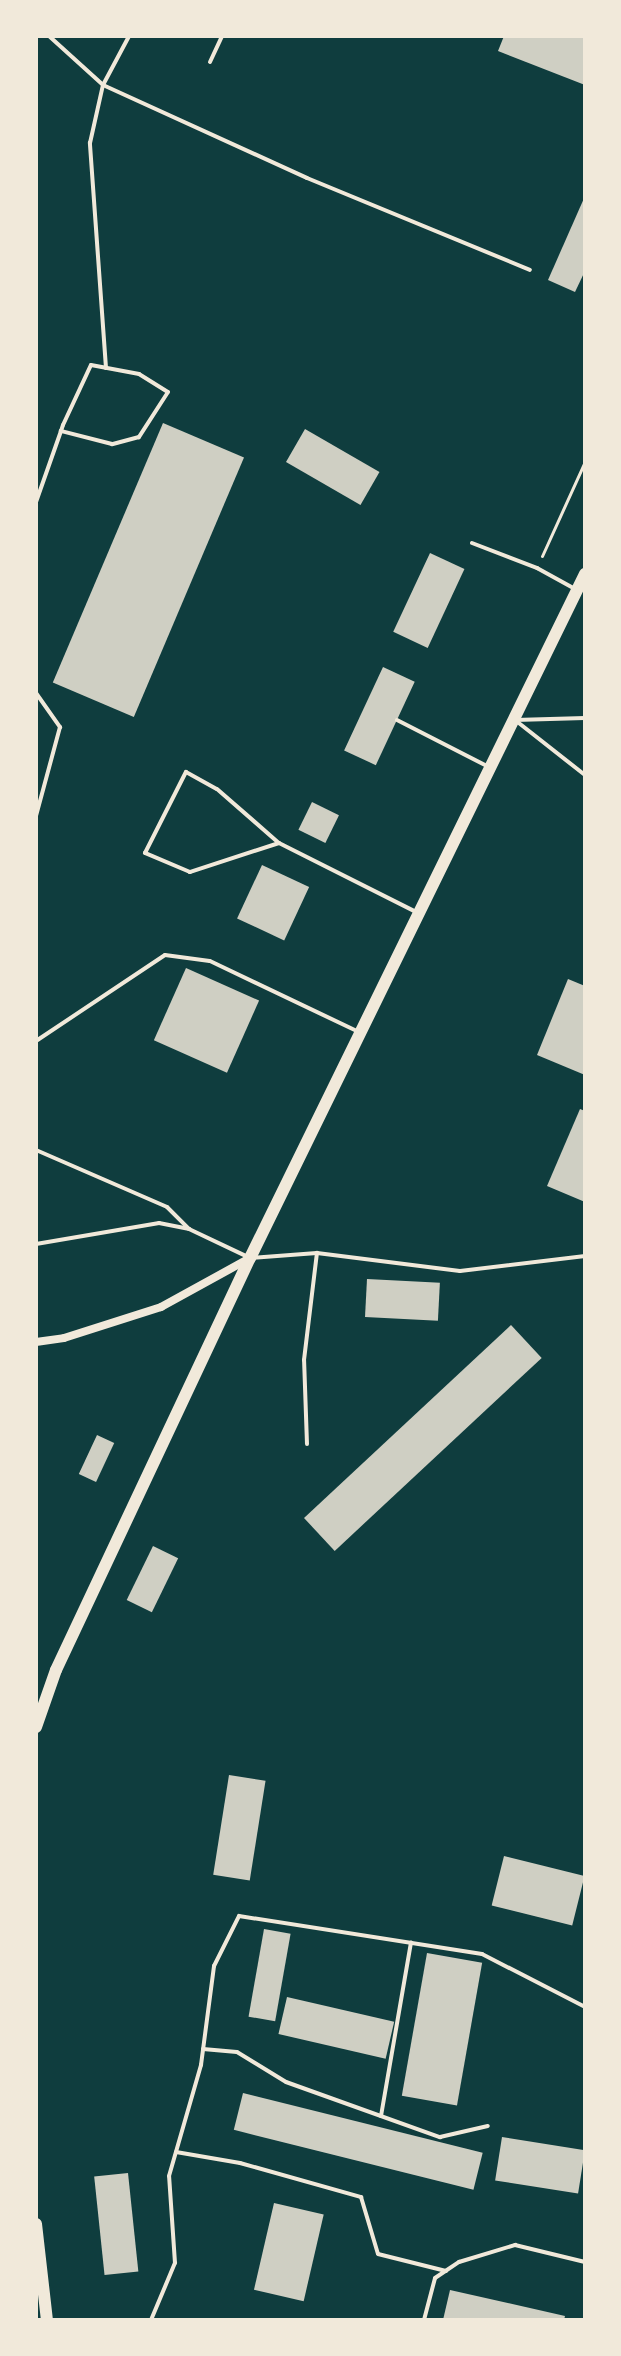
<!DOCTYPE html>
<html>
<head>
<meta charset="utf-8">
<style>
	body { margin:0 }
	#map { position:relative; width:621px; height:2356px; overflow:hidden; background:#0f3d3e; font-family:Ubuntu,sans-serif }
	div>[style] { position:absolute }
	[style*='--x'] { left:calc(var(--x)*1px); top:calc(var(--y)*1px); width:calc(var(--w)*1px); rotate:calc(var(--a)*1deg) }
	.building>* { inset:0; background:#cfcfc3; transform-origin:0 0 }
	.path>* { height:3px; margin:-1.5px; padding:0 1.5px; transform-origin:1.5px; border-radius:1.5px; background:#f1e9da }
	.service>* { height:4px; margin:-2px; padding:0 2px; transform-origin:2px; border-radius:2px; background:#f1e9da }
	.minor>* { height:8px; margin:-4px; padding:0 4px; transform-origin:4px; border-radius:4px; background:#f1e9da }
	.primary>* { height:12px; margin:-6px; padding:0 6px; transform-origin:6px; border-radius:6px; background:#f1e9da }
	span { translate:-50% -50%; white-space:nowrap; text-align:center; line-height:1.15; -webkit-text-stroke:8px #f1e9da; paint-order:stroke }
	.frame { position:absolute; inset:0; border:38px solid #f1e9da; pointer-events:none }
</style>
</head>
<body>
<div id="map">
	<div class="building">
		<div style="clip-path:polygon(504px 36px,585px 36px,585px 85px,498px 51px)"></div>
		<div style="clip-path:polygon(585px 196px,585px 271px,575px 292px,548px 280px)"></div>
		<div style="left:163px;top:423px;width:88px;height:282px;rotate:23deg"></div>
		<div style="left:305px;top:429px;width:86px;height:38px;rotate:30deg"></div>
		<div style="left:430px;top:553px;width:38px;height:87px;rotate:25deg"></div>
		<div style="left:383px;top:667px;width:35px;height:92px;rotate:25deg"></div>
		<div style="left:312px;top:802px;width:30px;height:31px;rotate:26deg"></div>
		<div style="left:262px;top:865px;width:52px;height:59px;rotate:25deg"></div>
		<div style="left:186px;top:968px;width:80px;height:79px;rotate:24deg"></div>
		<div style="clip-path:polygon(568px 979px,585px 986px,585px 1075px,537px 1055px)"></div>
		<div style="clip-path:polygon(580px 1109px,585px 1111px,585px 1202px,547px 1186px)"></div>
		<div style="left:367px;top:1279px;width:73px;height:38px;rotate:3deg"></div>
		<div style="left:511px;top:1325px;width:45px;height:283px;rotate:47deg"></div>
		<div style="left:97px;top:1435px;width:19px;height:43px;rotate:25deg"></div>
		<div style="left:153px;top:1546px;width:28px;height:60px;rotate:26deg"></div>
		<div style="left:229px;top:1775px;width:37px;height:101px;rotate:9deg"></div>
		<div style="left:504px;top:1856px;width:83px;height:51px;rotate:14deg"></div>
		<div style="left:264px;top:1929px;width:27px;height:89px;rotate:10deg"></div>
		<div style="left:427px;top:1953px;width:56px;height:145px;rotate:10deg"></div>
		<div style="left:287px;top:1997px;width:110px;height:38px;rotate:13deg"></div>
		<div style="left:243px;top:2093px;width:247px;height:38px;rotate:14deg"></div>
		<div style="left:502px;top:2137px;width:84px;height:44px;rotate:9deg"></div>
		<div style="left:128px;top:2173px;width:99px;height:34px;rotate:84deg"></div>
		<div style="left:274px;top:2203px;width:51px;height:89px;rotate:13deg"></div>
		<div style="clip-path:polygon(450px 2290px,565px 2316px,564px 2320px,443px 2320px)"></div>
	</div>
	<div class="path">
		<div style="--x:542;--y:556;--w:104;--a:-65.6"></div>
	</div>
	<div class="service">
		<div style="--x:49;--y:36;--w:73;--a:42.2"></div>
		<div style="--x:103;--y:85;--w:224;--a:24.5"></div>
		<div style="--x:307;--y:178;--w:241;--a:22.4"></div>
		<div style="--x:210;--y:62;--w:29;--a:-65"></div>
		<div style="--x:106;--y:368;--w:226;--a:-94.1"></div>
		<div style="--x:90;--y:143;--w:59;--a:-77.4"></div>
		<div style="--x:103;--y:85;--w:55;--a:-62"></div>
		<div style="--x:36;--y:502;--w:75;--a:-70.6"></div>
		<div style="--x:61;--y:431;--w:6;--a:-72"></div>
		<div style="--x:63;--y:425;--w:66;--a:-65"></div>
		<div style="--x:91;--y:365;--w:49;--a:10.6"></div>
		<div style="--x:139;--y:374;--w:34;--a:32"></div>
		<div style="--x:168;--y:392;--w:54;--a:122.8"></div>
		<div style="--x:139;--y:437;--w:28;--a:165"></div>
		<div style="--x:112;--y:444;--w:53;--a:-165.7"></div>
		<div style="--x:472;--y:543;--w:70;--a:21"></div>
		<div style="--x:537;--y:568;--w:43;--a:28.9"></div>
		<div style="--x:36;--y:693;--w:42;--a:54.8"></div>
		<div style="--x:60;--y:727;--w:92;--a:105.1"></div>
		<div style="--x:585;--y:718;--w:70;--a:178.4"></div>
		<div style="--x:515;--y:720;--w:89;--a:38.2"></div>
		<div style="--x:397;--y:720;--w:101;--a:27.1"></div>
		<div style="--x:279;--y:843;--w:94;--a:162"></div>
		<div style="--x:190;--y:872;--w:49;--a:-157.1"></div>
		<div style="--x:145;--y:853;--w:91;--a:-63.2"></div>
		<div style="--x:186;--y:772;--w:35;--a:29"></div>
		<div style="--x:217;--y:789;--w:82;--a:41.1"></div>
		<div style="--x:279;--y:843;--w:156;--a:26.7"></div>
		<div style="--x:36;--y:1041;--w:155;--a:-33.7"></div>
		<div style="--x:165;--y:955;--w:45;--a:7.6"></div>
		<div style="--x:210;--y:961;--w:165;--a:25.5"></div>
		<div style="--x:36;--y:1150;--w:143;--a:23.5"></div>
		<div style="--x:167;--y:1207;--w:31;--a:45"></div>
		<div style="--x:36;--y:1244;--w:125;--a:-9.7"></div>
		<div style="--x:159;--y:1223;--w:31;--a:11"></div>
		<div style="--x:189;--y:1229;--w:68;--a:25.4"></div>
		<div style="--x:250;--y:1258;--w:67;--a:-4.3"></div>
		<div style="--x:317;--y:1253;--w:144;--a:7.2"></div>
		<div style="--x:460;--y:1271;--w:126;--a:-6.8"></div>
		<div style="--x:307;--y:1444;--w:84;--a:-92"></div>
		<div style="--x:304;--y:1360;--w:108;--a:-83.1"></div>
		<div style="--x:203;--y:2049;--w:34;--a:5"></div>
		<div style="--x:237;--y:2052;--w:57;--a:31.5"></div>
		<div style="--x:286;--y:2082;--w:164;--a:19.7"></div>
		<div style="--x:440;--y:2137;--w:49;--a:-12.9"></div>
		<div style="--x:381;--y:2116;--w:176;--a:-80.2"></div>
		<div style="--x:176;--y:2152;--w:65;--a:9.8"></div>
		<div style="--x:240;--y:2163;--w:126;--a:15.7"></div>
		<div style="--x:361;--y:2197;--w:59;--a:73.4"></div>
		<div style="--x:378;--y:2254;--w:70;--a:14"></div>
		<div style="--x:151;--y:2320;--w:62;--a:-67.2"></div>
		<div style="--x:175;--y:2263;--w:87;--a:-93.9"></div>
		<div style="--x:169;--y:2176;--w:116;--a:-73.9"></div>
		<div style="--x:201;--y:2065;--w:100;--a:-82.5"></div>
		<div style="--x:214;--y:1966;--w:56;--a:-63.4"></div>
		<div style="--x:239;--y:1916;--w:246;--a:8.9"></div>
		<div style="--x:482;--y:1954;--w:116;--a:27.2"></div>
		<div style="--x:424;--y:2320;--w:43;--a:-75.3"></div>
		<div style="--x:435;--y:2278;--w:29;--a:-34"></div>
		<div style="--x:459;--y:2262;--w:59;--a:-16.9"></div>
		<div style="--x:515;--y:2245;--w:72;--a:13.7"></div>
	</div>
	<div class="minor">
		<div style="--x:36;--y:1342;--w:28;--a:-8"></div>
		<div style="--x:64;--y:1338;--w:102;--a:-17.7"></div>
		<div style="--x:161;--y:1307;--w:102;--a:-28.8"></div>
	</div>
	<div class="primary">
		<div style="--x:36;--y:1727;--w:60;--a:-70.7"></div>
		<div style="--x:56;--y:1670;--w:455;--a:-64.8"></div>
		<div style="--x:250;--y:1258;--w:762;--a:-63.91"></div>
		<div style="--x:36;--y:2224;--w:97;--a:83.5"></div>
	</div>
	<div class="frame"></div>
</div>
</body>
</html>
